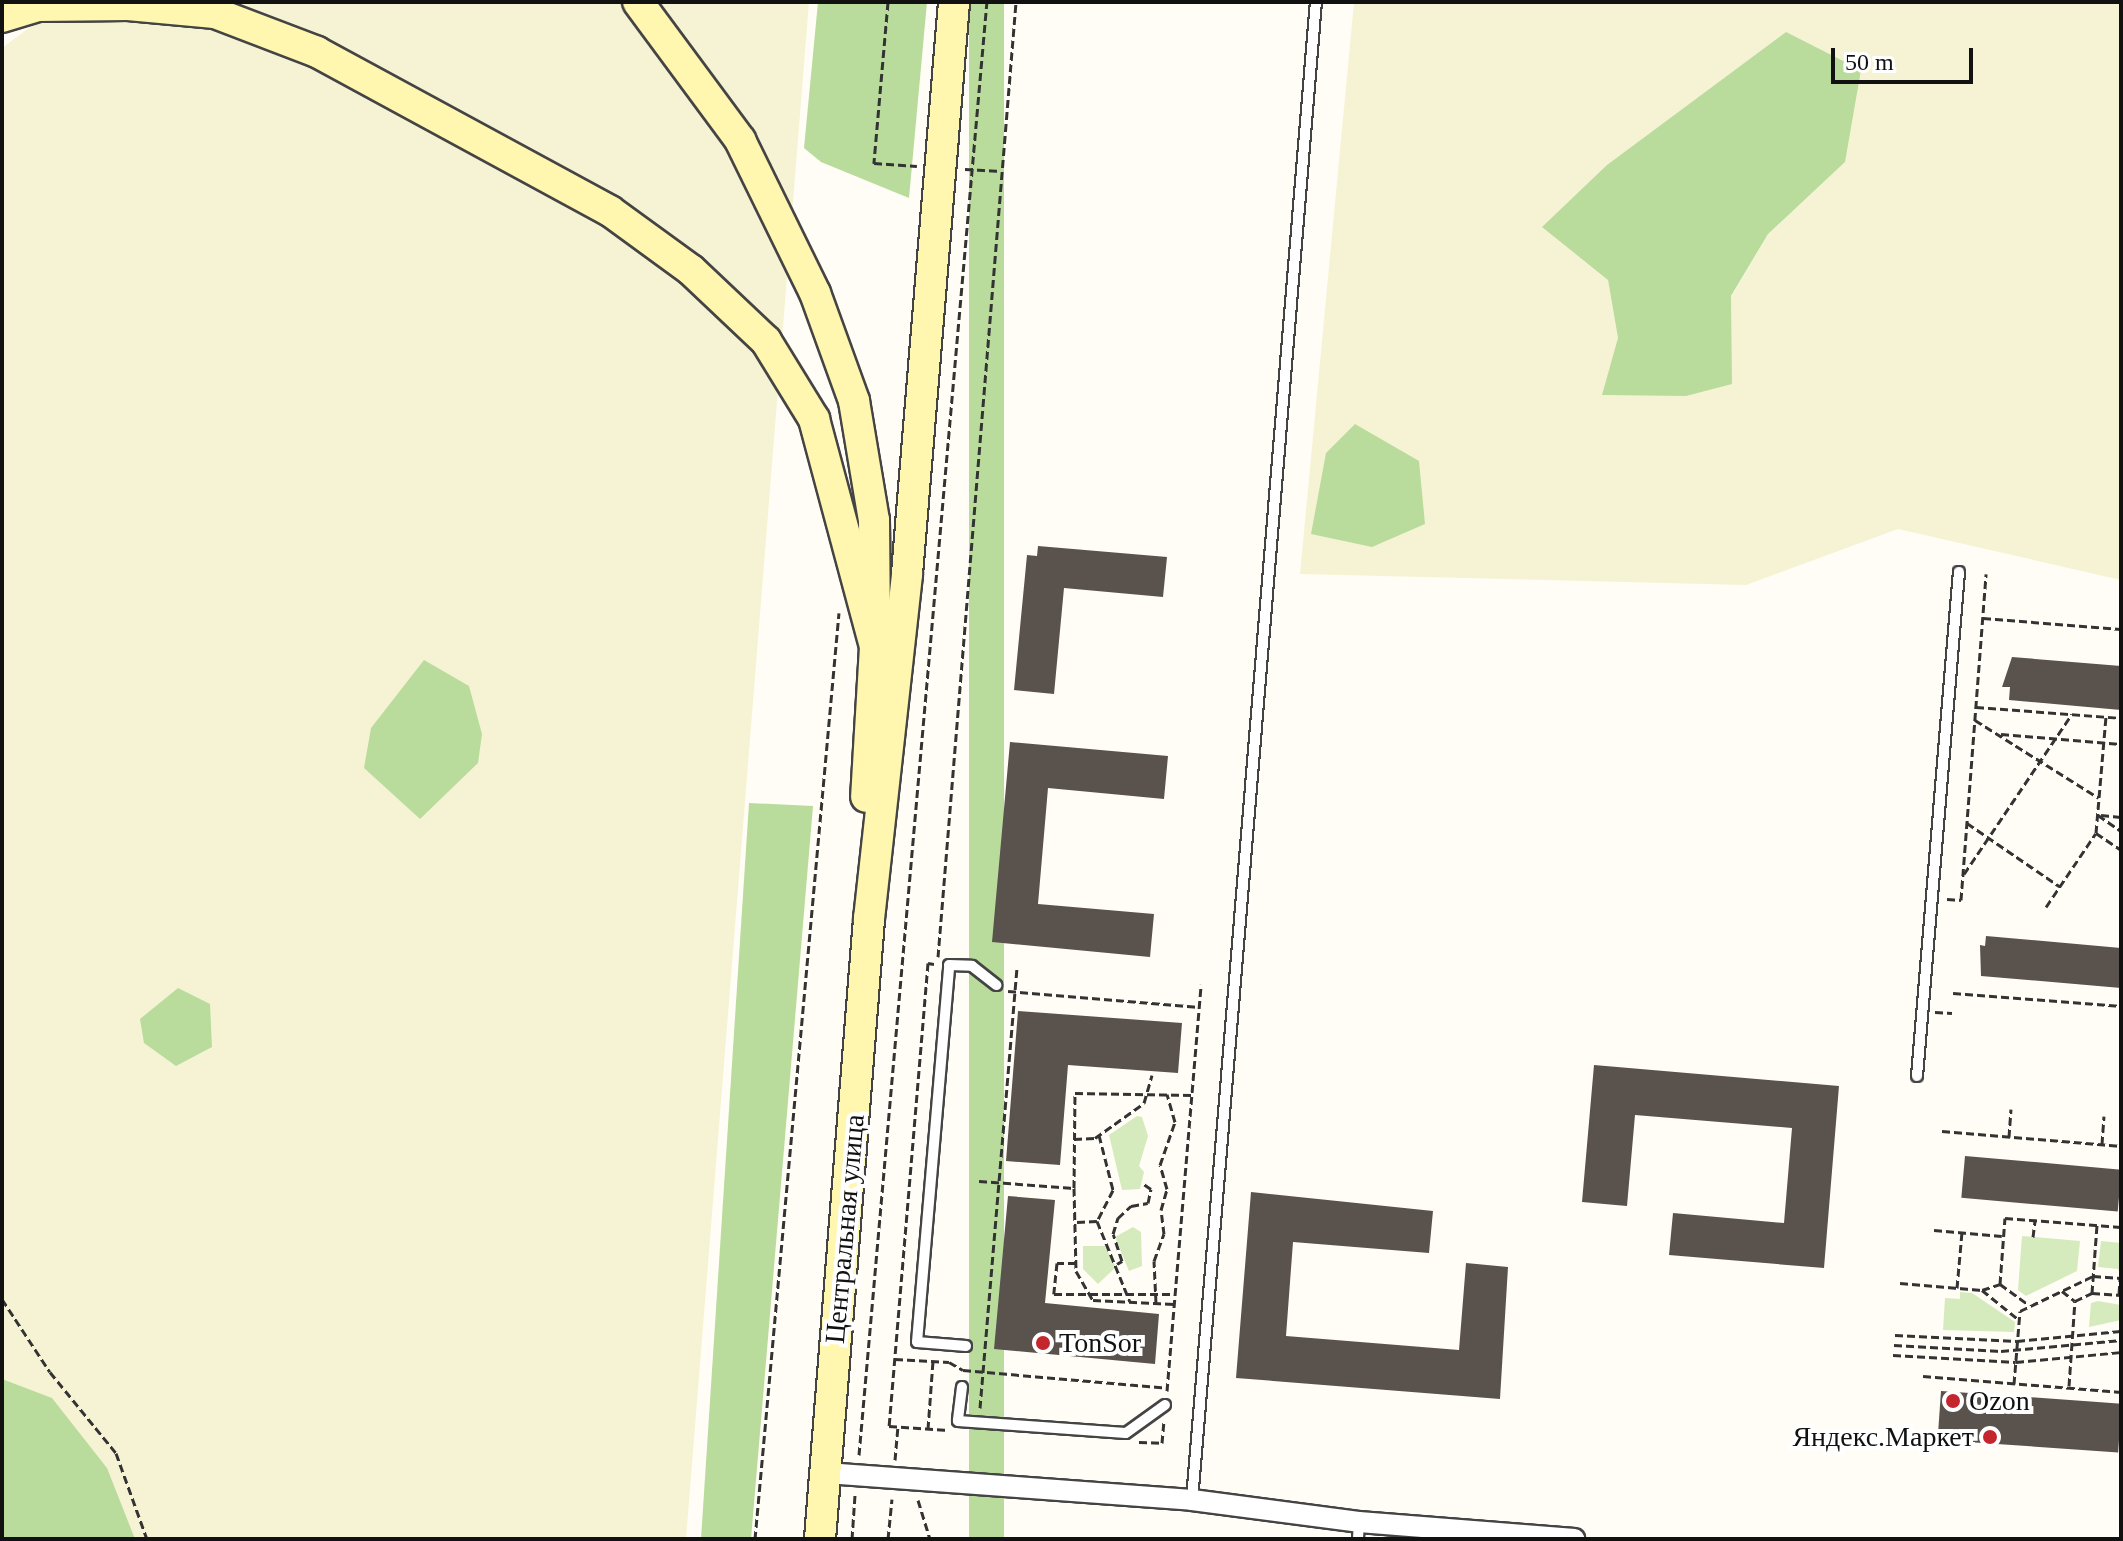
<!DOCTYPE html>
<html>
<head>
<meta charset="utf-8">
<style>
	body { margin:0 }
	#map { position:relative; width:2123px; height:1541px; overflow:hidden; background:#fffdf5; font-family:Georgia,serif }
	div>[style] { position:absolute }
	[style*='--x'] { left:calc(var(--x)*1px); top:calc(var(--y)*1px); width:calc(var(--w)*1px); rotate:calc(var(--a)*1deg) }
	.farmland>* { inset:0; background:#f6f3d4 }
	.green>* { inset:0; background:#d5ebbd }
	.forest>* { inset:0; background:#b9dc9c; transform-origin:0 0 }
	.building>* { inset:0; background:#5a524d; transform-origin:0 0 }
	.path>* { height:3px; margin-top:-1.5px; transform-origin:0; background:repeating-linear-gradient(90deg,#333 0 8px,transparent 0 12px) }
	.roads { filter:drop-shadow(2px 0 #444) drop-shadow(-2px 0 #444) drop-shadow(0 2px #444) drop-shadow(0 -2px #444) }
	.service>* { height:10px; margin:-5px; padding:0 5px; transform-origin:5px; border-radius:5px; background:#fff }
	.minor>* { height:20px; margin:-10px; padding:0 10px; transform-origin:10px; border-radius:10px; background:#fff }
	.secondary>* { height:30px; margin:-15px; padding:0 15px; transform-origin:15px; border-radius:15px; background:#fff6b0 }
	.dots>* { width:22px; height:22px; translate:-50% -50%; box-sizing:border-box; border:4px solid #fff; border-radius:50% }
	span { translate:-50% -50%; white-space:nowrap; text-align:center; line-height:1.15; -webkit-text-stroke:8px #fff; paint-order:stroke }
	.street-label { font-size:28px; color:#111 }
	.poi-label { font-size:28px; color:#111 }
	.left { translate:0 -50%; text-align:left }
	.right { translate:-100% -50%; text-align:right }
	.frame { position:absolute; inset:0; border:4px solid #111; pointer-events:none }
	.scale { position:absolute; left:1831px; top:48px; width:142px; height:36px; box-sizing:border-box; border:4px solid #111; border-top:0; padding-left:10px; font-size:24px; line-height:28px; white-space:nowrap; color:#111; -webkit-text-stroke:6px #fff; paint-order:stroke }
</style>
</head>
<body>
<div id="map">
	<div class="farmland">
		<div style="clip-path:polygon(64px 2px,809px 2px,686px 1539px,2px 1539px,2px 48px)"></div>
		<div style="clip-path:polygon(evenodd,1354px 2px,2121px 2px,2121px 580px,1898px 529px,1746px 585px,1300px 574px,1354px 2px,1786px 32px,1845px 162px,1768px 234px,1731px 297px,1731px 384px,1618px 338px,1608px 280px,1710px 91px,1786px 32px)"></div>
	</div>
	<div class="green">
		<div style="clip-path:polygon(1137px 1116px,1142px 1117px,1148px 1136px,1139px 1166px,1144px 1172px,1140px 1189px,1122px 1190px,1109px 1135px)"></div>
		<div style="clip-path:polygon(1133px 1227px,1141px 1232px,1142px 1266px,1129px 1271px,1115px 1237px)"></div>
		<div style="clip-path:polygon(2022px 1236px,2080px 1241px,2077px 1271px,2026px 1296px,2018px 1290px)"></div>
		<div style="clip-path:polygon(2101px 1241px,2121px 1243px,2121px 1275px,2118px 1269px,2098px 1267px)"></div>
		<div style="clip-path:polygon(1083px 1246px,1105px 1246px,1116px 1267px,1098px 1284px,1083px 1269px)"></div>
		<div style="clip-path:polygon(1960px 1292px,1972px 1293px,2015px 1322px,2014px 1332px,1943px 1330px,1945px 1298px,1960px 1299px)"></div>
		<div style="clip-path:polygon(2098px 1301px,2121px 1305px,2121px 1320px,2089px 1327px,2091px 1303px)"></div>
	</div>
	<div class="forest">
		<div style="clip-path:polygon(818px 2px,927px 2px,909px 198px,821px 162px,804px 148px)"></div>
		<div style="left:969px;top:2px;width:35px;height:1542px"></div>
		<div style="clip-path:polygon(1786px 32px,1861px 70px,1845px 162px,1768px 234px,1731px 296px,1732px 384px,1686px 396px,1602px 395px,1618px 338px,1608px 280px,1542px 227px,1607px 165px)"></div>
		<div style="clip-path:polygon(1355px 424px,1419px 461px,1425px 524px,1372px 547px,1311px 534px,1326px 453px)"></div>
		<div style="clip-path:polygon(424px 660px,469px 686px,482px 734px,478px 763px,420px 819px,364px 768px,371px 728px)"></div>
		<div style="clip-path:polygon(749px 803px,813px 806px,751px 1539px,701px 1539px)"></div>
		<div style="clip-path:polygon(178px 988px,210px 1004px,212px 1047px,176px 1066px,144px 1043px,140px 1019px)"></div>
		<div style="clip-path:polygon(2px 1379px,52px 1398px,107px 1468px,135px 1539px,2px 1539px)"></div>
	</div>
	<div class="building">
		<div style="clip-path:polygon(1038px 546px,1167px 557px,1163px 597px,1064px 588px,1054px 694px,1014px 690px,1027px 555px,1037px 556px)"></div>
		<div style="clip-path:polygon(2012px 657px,2121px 666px,2121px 710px,2009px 700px,2010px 687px,2002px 687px)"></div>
		<div style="clip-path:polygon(1010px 742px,1168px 756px,1164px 799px,1048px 788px,1038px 904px,1154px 914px,1150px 957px,992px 942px)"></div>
		<div style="clip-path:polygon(1986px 936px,2121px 948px,2121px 988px,1981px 976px,1980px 945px,1985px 946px)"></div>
		<div style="clip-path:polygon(1018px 1011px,1182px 1023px,1178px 1073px,1068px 1065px,1060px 1165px,1006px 1161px)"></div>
		<div style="clip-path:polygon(1594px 1065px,1839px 1086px,1824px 1268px,1669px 1255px,1673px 1213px,1784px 1223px,1792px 1128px,1635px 1115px,1627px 1206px,1582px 1202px)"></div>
		<div style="left:1965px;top:1156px;width:157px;height:42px;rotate:5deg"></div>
		<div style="clip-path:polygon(1251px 1192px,1433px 1211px,1429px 1253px,1293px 1242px,1286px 1336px,1459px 1350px,1466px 1263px,1508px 1267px,1500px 1399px,1236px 1378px)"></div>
		<div style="clip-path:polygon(1008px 1196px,1055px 1200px,1045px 1303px,1159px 1314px,1155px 1364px,994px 1349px)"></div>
		<div style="left:1941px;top:1391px;width:181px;height:49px;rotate:4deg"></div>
	</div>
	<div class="path">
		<div style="--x:888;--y:2;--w:162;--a:95"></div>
		<div style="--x:874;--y:163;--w:43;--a:4"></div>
		<div style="--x:965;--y:169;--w:36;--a:3"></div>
		<div style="--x:1983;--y:618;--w:138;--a:4.6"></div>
		<div style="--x:1976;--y:707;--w:145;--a:4.3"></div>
		<div style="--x:1975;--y:720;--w:146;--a:32.2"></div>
		<div style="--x:2001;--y:734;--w:120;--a:4.8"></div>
		<div style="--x:2098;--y:815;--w:28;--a:35"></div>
		<div style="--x:2101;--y:815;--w:20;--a:6"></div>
		<div style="--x:1967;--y:823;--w:112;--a:34.4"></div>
		<div style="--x:2096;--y:833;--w:30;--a:34"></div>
		<div style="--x:1964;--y:874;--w:193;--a:-56"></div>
		<div style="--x:1947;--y:899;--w:14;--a:4"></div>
		<div style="--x:1961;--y:900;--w:327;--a:-85.6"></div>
		<div style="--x:2046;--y:907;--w:89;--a:-56"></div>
		<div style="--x:2096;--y:833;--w:116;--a:-85.1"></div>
		<div style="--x:938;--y:957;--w:958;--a:-85.33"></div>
		<div style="--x:934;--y:964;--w:6;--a:-171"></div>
		<div style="--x:928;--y:963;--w:465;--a:94.8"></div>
		<div style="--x:889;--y:1426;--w:59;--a:3.9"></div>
		<div style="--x:1008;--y:991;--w:192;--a:4.8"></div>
		<div style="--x:1953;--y:993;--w:169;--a:4.4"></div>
		<div style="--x:1935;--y:1012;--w:17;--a:3"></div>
		<div style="--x:1942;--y:1131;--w:180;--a:4.8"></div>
		<div style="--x:1099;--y:1135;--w:57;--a:75.7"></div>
		<div style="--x:1113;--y:1190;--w:35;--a:117"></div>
		<div style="--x:1097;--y:1221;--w:87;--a:67.8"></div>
		<div style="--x:2009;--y:1137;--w:28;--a:-86"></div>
		<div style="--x:1074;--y:1139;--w:21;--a:-3"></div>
		<div style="--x:1095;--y:1138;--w:60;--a:-35.5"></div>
		<div style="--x:1144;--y:1103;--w:29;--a:-74"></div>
		<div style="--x:2102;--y:1144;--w:28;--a:-86"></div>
		<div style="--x:979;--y:1181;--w:95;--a:4.2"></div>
		<div style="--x:1074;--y:1188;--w:83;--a:88.6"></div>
		<div style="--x:1076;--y:1271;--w:34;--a:60"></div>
		<div style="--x:1093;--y:1300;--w:81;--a:2.8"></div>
		<div style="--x:1074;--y:1188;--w:95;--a:-89.4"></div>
		<div style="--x:1075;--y:1093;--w:117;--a:1"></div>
		<div style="--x:1077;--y:1222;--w:20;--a:-3"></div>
		<div style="--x:1934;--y:1230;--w:68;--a:5"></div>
		<div style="--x:2033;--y:1237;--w:17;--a:-83"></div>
		<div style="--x:1076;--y:1263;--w:19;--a:180"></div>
		<div style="--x:1057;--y:1263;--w:31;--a:96"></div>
		<div style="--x:1054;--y:1294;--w:121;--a:0"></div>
		<div style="--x:1117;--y:1264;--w:6;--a:-31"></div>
		<div style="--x:1122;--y:1261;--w:28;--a:-108"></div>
		<div style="--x:1113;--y:1234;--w:17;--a:-73"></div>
		<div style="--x:1118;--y:1218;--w:18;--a:-43"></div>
		<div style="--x:1131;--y:1206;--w:17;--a:-10"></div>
		<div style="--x:1148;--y:1203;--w:14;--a:-78"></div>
		<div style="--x:1151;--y:1189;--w:11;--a:-146"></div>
		<div style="--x:1900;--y:1283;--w:82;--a:4.9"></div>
		<div style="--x:1982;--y:1290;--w:19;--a:-18"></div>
		<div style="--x:2000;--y:1284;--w:66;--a:-85.7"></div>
		<div style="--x:2005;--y:1218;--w:116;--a:4.4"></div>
		<div style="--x:2000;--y:1284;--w:36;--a:36"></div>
		<div style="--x:1957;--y:1288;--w:56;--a:-84.9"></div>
		<div style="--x:1982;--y:1290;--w:48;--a:39"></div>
		<div style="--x:2062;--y:1291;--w:16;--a:38"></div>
		<div style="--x:2092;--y:1293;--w:29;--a:4"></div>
		<div style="--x:2119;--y:1294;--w:16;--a:-86"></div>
		<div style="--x:2;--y:1299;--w:87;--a:56.7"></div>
		<div style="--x:50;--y:1372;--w:104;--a:50.8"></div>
		<div style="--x:116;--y:1453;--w:91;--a:70.2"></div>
		<div style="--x:1156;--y:1303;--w:42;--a:-92.7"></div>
		<div style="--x:1154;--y:1261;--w:29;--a:-70"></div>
		<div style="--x:1164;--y:1234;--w:24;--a:-97"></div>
		<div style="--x:1161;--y:1210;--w:22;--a:-74"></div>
		<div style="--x:1167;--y:1189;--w:25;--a:-106"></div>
		<div style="--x:1160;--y:1165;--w:46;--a:-70.8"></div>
		<div style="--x:1175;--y:1122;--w:29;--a:-106"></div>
		<div style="--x:1895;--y:1335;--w:122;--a:2.8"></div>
		<div style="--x:2017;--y:1341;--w:104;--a:-5.5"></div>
		<div style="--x:1894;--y:1345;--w:107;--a:3.2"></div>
		<div style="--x:2001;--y:1351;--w:121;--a:-5.2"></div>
		<div style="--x:1893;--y:1355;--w:123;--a:3.3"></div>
		<div style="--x:2016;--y:1362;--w:105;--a:-5.4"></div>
		<div style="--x:895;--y:1359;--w:54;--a:3.2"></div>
		<div style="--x:949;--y:1362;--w:16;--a:30"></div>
		<div style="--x:963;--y:1370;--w:205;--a:5"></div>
		<div style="--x:1923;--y:1376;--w:199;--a:4.6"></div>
		<div style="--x:2014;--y:1384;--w:73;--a:-85.3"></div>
		<div style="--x:2020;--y:1311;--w:81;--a:-25.6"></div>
		<div style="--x:2093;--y:1276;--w:28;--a:4"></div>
		<div style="--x:2069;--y:1386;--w:85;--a:-86"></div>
		<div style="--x:2075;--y:1301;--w:19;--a:-25"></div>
		<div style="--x:2092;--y:1293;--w:68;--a:-85.8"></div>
		<div style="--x:1167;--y:1391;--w:408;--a:-85.2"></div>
		<div style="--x:980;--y:1408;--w:441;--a:-85.2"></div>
		<div style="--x:928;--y:1429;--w:68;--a:-85.8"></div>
		<div style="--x:1139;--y:1442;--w:23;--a:2"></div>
		<div style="--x:1162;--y:1443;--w:21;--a:-85"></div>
		<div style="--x:859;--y:1455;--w:1459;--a:-84.97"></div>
		<div style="--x:895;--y:1460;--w:33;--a:-85"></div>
		<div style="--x:918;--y:1500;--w:41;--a:72.9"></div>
		<div style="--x:755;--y:1539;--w:930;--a:-84.82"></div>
		<div style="--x:852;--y:1539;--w:44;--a:-86.1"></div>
		<div style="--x:888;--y:1539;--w:40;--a:-84.3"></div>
	</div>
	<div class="roads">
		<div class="service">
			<div style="--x:1917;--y:1076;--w:506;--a:-85.24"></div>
			<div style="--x:966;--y:1346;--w:49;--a:-175.3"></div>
			<div style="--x:917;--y:1342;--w:378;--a:-85.1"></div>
			<div style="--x:949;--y:965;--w:23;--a:2"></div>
			<div style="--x:972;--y:966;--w:31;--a:38"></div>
			<div style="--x:962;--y:1387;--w:34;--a:97"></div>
			<div style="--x:958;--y:1421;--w:168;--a:4.1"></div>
			<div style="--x:1126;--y:1433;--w:48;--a:-35.7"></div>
			<div style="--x:1192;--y:1500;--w:1503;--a:-85.27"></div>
			<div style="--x:1358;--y:1539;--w:17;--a:-87"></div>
		</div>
		<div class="minor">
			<div style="--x:826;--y:1473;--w:367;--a:4.2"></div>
			<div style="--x:1192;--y:1500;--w:168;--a:7.5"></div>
			<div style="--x:1359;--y:1522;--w:216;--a:4.5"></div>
		</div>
		<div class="secondary">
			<div style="--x:638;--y:2;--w:172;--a:53.5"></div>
			<div style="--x:740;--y:140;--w:170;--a:63.9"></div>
			<div style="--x:815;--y:293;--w:115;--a:70.1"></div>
			<div style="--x:854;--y:401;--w:121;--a:80.5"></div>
			<div style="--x:874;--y:520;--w:127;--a:89.5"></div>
			<div style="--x:875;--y:647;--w:150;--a:93.4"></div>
			<div style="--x:2;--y:17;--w:37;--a:-17"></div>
			<div style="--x:37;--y:6;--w:91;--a:-0.6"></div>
			<div style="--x:128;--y:5;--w:87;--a:5.3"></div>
			<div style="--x:215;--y:13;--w:109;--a:20.9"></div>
			<div style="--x:317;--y:52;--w:333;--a:28.5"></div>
			<div style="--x:610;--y:211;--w:100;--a:36.1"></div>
			<div style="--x:691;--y:270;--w:103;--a:43.4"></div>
			<div style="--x:766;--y:341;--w:92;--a:58.4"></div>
			<div style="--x:814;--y:419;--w:236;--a:75"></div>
			<div style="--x:820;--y:1539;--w:622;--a:-85.48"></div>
			<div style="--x:869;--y:919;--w:347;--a:-83.7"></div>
			<div style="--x:907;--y:574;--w:574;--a:-85.3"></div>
		</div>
	</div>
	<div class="dots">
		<div style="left:1043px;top:1343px;background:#c4262e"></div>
		<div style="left:1953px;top:1401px;background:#c4262e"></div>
		<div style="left:1990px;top:1437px;background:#c4262e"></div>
	</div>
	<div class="street-label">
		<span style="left:845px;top:1229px;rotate:-85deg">Центральная улица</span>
	</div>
	<div class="poi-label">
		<span class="left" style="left:1059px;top:1343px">TonSor</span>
		<span class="left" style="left:1969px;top:1401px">Ozon</span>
		<span class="right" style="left:1974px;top:1437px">Яндекс.Маркет</span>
	</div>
	<div class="frame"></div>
	<div class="scale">50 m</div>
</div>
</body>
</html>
